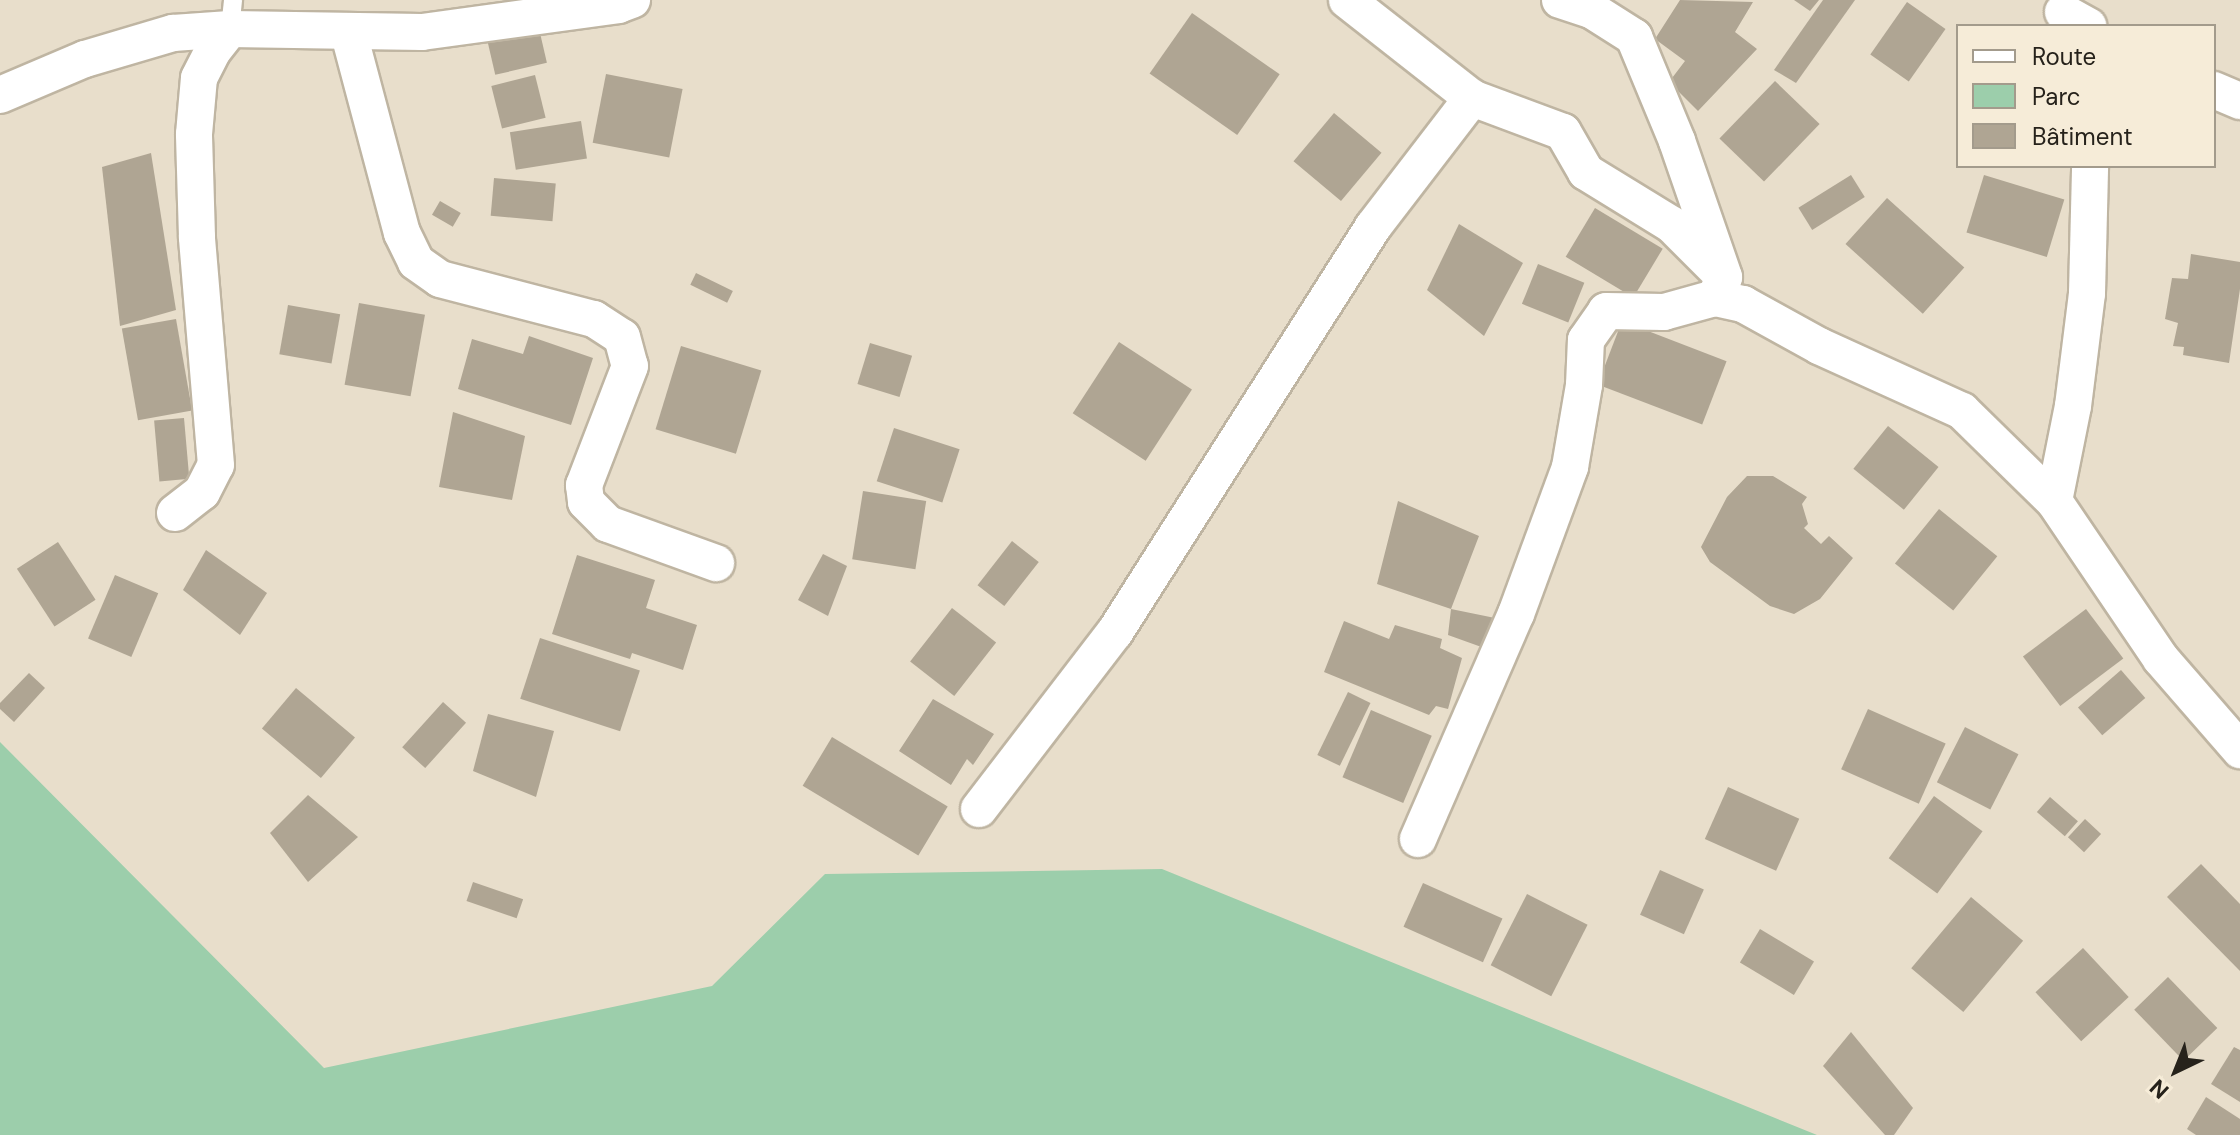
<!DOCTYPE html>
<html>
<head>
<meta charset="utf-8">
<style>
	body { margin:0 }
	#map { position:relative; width:2240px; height:1135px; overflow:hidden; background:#e8decb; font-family:"DM Sans",sans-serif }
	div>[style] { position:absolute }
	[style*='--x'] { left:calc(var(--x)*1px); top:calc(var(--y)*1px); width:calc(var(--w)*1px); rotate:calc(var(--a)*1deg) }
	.green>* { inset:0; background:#9cceab }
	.building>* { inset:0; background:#afa593; transform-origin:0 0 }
	.roads { filter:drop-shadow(2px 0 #bfb5a2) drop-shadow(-2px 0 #bfb5a2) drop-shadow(0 2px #bfb5a2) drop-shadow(0 -2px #bfb5a2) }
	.lane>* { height:18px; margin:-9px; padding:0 9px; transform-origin:9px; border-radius:9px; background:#fff }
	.street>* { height:36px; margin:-18px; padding:0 18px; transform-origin:18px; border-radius:18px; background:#fff }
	span { translate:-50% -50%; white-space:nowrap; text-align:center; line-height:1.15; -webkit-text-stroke:6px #f6ecd8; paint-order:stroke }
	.legend { position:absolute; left:1956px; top:24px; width:260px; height:144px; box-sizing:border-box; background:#f6ecd8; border:2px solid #a39b8c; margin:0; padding:10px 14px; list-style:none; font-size:24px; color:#26221b }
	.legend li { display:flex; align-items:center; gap:16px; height:40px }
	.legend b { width:40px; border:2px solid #a39b8c }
	.north { position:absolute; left:2136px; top:1031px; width:80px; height:80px; -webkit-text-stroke:6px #f6ecd8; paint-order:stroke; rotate:223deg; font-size:22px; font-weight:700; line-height:32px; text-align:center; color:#26221b }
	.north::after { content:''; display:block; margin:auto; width:28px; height:36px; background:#26221b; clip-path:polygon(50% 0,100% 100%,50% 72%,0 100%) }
</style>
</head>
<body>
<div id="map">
	<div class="green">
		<div style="clip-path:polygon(0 742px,324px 1068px,712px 986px,825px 874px,1162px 869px,1817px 1135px,0 1135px)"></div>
	</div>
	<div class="building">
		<div style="clip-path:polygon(1680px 0,1753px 2px,1735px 32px,1757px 49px,1698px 111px,1669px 82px,1685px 61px,1655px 39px)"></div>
		<div style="clip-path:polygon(1794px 0,1819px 0,1810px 11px)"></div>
		<div style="clip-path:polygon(1823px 0,1855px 0,1796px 83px,1774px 70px)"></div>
		<div style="left:1907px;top:2px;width:47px;height:64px;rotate:35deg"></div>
		<div style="left:1192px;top:13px;width:107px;height:74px;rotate:35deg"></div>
		<div style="left:537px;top:20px;width:44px;height:53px;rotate:77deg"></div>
		<div style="left:606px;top:74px;width:78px;height:70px;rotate:11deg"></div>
		<div style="left:535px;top:75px;width:44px;height:45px;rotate:76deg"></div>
		<div style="left:1775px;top:81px;width:62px;height:80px;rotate:44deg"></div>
		<div style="left:1334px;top:113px;width:62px;height:63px;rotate:40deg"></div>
		<div style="left:581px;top:121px;width:38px;height:72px;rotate:81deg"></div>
		<div style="clip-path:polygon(151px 153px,176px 310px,120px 326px,102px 167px)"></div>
		<div style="left:1851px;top:175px;width:26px;height:62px;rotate:58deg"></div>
		<div style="left:1984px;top:175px;width:84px;height:60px;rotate:17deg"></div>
		<div style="left:494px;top:178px;width:62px;height:38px;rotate:5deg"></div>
		<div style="left:1887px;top:198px;width:104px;height:62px;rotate:42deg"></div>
		<div style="left:440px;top:201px;width:24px;height:16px;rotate:30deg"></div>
		<div style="left:1595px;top:208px;width:79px;height:57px;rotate:31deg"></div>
		<div style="clip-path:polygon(1459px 224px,1523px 263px,1484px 336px,1427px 290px)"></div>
		<div style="clip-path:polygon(2191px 254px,2240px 262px,2240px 289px,2229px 363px,2183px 355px,2184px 347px,2173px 346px,2178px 323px,2165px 319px,2172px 278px,2188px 279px)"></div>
		<div style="left:1538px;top:264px;width:50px;height:43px;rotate:22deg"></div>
		<div style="left:696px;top:273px;width:41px;height:13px;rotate:26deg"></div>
		<div style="left:359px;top:303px;width:67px;height:83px;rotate:10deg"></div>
		<div style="left:288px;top:305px;width:53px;height:50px;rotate:10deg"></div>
		<div style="left:176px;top:319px;width:93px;height:55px;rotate:80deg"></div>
		<div style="left:1622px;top:321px;width:112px;height:68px;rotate:21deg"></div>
		<div style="clip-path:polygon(529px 336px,593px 358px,571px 425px,458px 389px,472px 339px,523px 354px)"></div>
		<div style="left:1119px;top:342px;width:87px;height:85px;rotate:33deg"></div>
		<div style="left:870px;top:343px;width:44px;height:43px;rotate:17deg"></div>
		<div style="left:681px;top:346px;width:84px;height:87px;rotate:17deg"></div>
		<div style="clip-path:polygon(453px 412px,525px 436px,512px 500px,439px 487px)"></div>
		<div style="left:184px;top:418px;width:61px;height:30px;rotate:85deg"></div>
		<div style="left:1888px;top:426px;width:65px;height:55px;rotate:39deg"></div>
		<div style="left:894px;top:428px;width:69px;height:56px;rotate:18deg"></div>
		<div style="clip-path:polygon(1747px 476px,1773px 476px,1807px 497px,1802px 504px,1808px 524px,1804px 528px,1821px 544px,1829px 536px,1853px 558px,1820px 599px,1794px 614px,1770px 606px,1710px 562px,1701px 547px,1727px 497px)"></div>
		<div style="left:863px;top:491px;width:64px;height:69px;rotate:9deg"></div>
		<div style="clip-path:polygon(1398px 501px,1479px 536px,1451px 609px,1495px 618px,1487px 649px,1448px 635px,1451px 609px,1377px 584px)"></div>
		<div style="left:1939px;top:509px;width:75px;height:70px;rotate:39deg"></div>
		<div style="left:1012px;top:541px;width:34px;height:56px;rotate:38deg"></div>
		<div style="left:58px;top:542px;width:69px;height:49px;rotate:57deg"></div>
		<div style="clip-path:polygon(206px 550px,267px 593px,240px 635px,183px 590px)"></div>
		<div style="clip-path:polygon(823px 554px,847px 566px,828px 616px,798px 600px)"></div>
		<div style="clip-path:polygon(577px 555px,655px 580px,646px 608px,697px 625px,683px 670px,632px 653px,630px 659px,552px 634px)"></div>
		<div style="left:115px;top:575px;width:47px;height:69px;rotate:23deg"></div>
		<div style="left:952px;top:608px;width:56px;height:68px;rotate:38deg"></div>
		<div style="left:2086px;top:609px;width:62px;height:79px;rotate:53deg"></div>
		<div style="clip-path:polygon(1344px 621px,1389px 639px,1395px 625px,1442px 639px,1440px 648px,1462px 658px,1448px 709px,1436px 706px,1429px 715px,1324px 672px)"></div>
		<div style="left:540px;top:638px;width:105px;height:64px;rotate:18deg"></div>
		<div style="left:2121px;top:670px;width:37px;height:57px;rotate:49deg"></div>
		<div style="clip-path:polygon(29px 673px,45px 688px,14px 722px,0 709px,0 703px)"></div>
		<div style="left:296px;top:688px;width:77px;height:53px;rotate:40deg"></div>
		<div style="left:1348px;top:692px;width:25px;height:70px;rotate:26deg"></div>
		<div style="clip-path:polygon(933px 699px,994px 734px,973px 765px,967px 759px,951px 785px,899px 751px)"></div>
		<div style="left:443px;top:702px;width:31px;height:61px;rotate:42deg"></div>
		<div style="left:1868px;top:709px;width:85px;height:66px;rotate:24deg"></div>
		<div style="left:1371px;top:710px;width:66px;height:73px;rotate:23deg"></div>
		<div style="clip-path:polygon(488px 714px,554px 731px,536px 797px,473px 771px)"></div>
		<div style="left:1965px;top:727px;width:60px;height:62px;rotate:27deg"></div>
		<div style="left:832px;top:737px;width:135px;height:57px;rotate:31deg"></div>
		<div style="left:1728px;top:787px;width:78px;height:57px;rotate:24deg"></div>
		<div style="clip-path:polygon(308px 795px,358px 837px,308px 882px,270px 833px)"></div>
		<div style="left:1934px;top:796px;width:60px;height:77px;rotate:36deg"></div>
		<div style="left:2050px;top:797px;width:37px;height:20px;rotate:41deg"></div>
		<div style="left:2085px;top:819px;width:22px;height:25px;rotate:43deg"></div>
		<div style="clip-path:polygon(2201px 864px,2240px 904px,2240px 971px,2167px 897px)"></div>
		<div style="left:1660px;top:870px;width:48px;height:49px;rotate:24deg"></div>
		<div style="left:473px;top:882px;width:53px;height:20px;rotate:19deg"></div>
		<div style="left:1423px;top:883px;width:87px;height:48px;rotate:24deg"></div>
		<div style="left:1527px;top:894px;width:68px;height:80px;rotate:27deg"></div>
		<div style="left:1971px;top:897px;width:68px;height:93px;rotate:40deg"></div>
		<div style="left:1760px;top:929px;width:63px;height:39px;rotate:31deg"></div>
		<div style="left:2083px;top:948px;width:67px;height:65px;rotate:47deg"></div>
		<div style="left:2168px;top:977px;width:71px;height:47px;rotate:46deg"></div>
		<div style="clip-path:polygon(1851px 1032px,1913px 1108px,1894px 1135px,1885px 1135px,1823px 1066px)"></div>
		<div style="clip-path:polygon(2234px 1047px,2240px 1050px,2240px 1102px,2211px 1084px)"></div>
		<div style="clip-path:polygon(2206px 1097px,2240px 1119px,2240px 1135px,2196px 1135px,2187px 1129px)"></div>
	</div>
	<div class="roads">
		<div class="lane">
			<div style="--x:230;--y:29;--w:29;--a:-84"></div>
		</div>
		<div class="street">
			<div style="--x:1347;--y:0;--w:159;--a:38.1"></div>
			<div style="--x:1472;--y:98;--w:97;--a:20.5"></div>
			<div style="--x:1563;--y:132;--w:46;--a:60.1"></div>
			<div style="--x:1586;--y:172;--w:101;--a:31.6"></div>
			<div style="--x:1672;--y:225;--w:64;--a:45"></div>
			<div style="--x:1560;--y:0;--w:35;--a:18"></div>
			<div style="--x:1593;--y:11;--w:49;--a:32.4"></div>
			<div style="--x:1634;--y:37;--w:113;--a:67.5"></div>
			<div style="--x:1677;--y:141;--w:144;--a:70.9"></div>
			<div style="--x:1724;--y:277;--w:23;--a:113"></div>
			<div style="--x:1715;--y:298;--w:29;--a:12"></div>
			<div style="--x:1743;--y:304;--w:87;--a:28.9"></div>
			<div style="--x:1819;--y:346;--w:157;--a:24.4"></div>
			<div style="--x:1962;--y:411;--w:129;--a:44.4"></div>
			<div style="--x:2054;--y:501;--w:191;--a:55.9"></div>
			<div style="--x:2161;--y:659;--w:121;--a:49"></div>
			<div style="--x:2063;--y:12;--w:29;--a:29"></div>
			<div style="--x:349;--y:34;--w:206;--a:75.1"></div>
			<div style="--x:402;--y:233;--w:32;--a:64"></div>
			<div style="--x:416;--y:262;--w:29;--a:35"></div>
			<div style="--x:440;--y:279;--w:159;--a:14.6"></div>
			<div style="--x:594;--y:319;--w:33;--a:33"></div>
			<div style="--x:622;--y:337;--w:30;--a:75"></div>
			<div style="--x:630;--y:366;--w:128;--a:111.1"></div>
			<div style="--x:584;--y:485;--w:17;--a:83"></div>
			<div style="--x:586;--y:502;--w:31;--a:45"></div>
			<div style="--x:608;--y:524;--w:115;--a:19.9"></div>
			<div style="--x:2214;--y:90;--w:28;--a:23"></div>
			<div style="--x:0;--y:95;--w:92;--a:-23"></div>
			<div style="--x:85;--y:59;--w:92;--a:-16.5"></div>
			<div style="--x:173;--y:33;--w:57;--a:-4"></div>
			<div style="--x:230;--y:29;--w:192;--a:0.9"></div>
			<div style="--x:422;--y:32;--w:198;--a:-7.8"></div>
			<div style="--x:618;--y:5;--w:15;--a:-20"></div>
			<div style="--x:2054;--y:501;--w:97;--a:-78.7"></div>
			<div style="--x:2073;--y:406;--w:114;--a:-82.9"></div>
			<div style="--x:2087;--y:293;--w:127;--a:-88.6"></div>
			<div style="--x:175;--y:513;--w:34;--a:-38"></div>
			<div style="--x:202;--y:492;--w:30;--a:-63"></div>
			<div style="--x:216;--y:465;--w:229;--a:-94.8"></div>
			<div style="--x:197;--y:237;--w:103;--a:-91.7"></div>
			<div style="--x:194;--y:134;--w:56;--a:-84.9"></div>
			<div style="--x:199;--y:78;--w:29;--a:-63"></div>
			<div style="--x:212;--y:52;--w:29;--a:-52"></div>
			<div style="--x:979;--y:809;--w:223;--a:-52.5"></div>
			<div style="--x:1115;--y:632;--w:480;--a:-57.5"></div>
			<div style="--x:1373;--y:227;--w:163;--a:-52.5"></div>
			<div style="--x:1418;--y:839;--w:245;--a:-66.5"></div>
			<div style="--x:1516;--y:614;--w:157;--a:-69.8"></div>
			<div style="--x:1570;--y:467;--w:83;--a:-80.3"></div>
			<div style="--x:1584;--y:385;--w:45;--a:-87.5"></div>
			<div style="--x:1586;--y:340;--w:35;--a:-55"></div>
			<div style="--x:1606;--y:311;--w:58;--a:1"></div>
			<div style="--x:1664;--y:312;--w:53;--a:-15.4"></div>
		</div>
	</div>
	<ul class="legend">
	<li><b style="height:10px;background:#fff"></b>Route</li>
	<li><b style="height:22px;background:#9cceab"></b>Parc</li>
	<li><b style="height:22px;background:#afa593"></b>Bâtiment</li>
	</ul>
	<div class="north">N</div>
</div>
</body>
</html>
